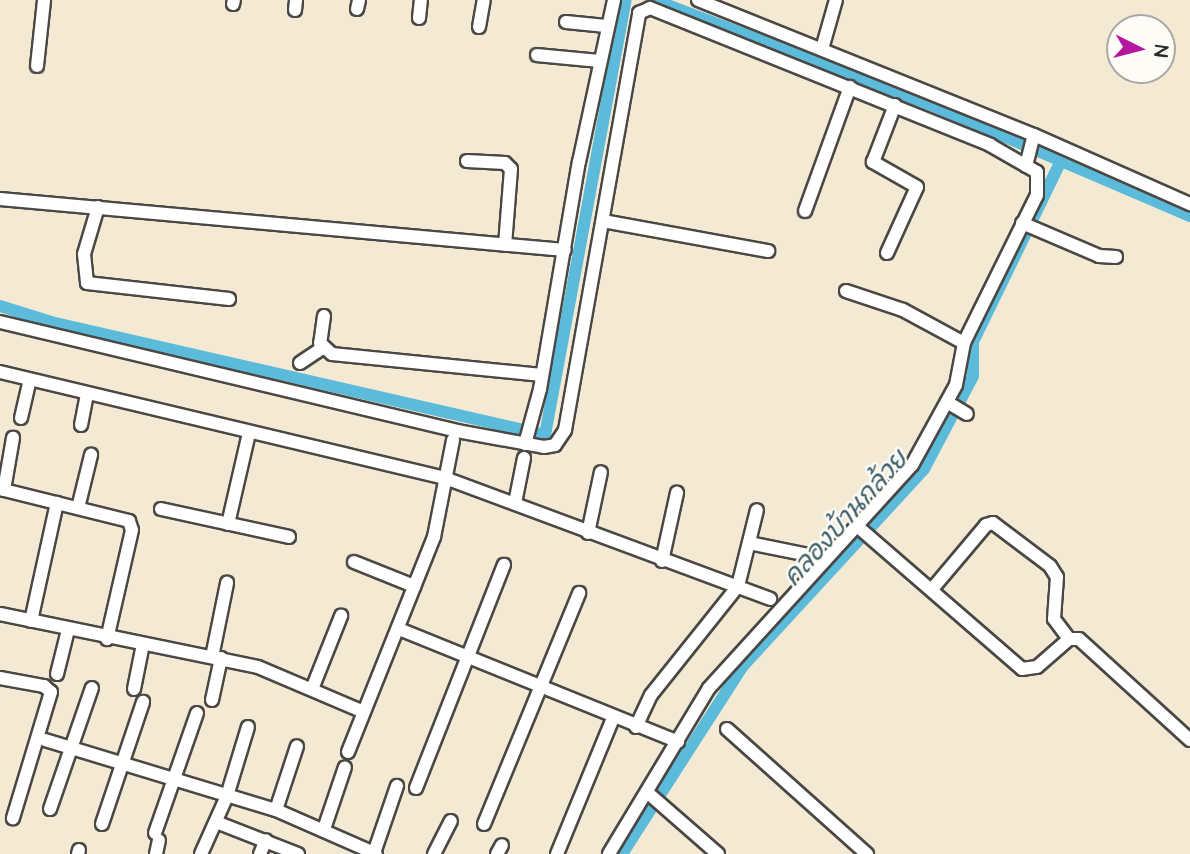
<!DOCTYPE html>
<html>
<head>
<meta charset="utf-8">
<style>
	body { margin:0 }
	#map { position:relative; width:1190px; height:854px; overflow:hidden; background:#f4e9d3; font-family:"Architects Daughter","Playpen Sans Thai",sans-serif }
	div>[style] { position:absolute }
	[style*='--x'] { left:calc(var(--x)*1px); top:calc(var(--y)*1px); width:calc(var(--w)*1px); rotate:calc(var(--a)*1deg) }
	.canal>* { height:12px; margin:-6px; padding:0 6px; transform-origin:6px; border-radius:6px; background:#5cbada }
	.roads { filter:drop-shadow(2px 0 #494844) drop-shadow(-2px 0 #494844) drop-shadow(0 2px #494844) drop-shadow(0 -2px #494844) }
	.minor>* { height:12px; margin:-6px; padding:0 6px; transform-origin:6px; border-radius:6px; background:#fff }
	span { translate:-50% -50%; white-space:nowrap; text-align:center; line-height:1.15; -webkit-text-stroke:5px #fdfcf7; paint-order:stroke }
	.water-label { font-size:26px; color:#3c5d68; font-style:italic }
	.north { position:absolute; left:1106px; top:14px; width:70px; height:70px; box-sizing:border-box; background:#fdfcf7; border:2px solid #a9a8a5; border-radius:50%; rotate:96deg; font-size:19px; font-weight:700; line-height:28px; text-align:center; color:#2b2b2b }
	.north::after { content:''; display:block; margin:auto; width:24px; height:32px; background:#b5179e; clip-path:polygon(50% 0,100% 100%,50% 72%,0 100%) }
</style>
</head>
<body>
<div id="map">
	<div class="canal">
		<div style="--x:654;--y:0;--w:304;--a:20.8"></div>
		<div style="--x:938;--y:108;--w:274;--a:23.2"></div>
		<div style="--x:0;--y:306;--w:53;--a:17.4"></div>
		<div style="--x:51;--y:322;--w:507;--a:12.88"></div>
		<div style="--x:545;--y:435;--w:442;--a:-79.5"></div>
		<div style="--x:622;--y:854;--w:222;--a:-57.3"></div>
		<div style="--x:742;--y:667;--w:269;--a:-47.4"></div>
		<div style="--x:924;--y:469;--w:105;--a:-62.2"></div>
		<div style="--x:973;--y:376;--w:34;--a:-90"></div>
		<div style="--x:973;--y:342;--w:201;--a:-64.1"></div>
	</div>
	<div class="roads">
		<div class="minor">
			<div style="--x:698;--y:0;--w:362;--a:21.9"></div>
			<div style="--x:1034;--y:135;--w:171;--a:23.9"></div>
			<div style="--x:233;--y:4;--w:4;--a:-76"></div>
			<div style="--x:357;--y:9;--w:9;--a:-77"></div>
			<div style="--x:295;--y:10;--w:10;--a:-84"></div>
			<div style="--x:419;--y:18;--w:18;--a:-84"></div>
			<div style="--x:566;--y:22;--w:40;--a:5.7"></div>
			<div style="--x:479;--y:27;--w:27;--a:-80"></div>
			<div style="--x:822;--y:49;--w:51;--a:-74.1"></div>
			<div style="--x:537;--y:55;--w:62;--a:5.5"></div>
			<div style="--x:37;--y:66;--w:66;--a:-83.9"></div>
			<div style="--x:467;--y:161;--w:38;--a:3"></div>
			<div style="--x:505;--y:163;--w:8;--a:45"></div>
			<div style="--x:511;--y:169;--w:76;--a:94.5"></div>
			<div style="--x:1026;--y:166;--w:32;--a:-76"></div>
			<div style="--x:0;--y:199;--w:567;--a:5.16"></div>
			<div style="--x:98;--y:207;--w:49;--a:106.6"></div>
			<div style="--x:84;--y:254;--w:29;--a:84"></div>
			<div style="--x:87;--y:283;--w:143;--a:6.4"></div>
			<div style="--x:805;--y:211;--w:132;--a:-70.1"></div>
			<div style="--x:603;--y:221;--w:168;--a:10.3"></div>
			<div style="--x:1022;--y:223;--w:84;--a:23.2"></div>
			<div style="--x:1099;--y:256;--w:17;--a:3"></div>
			<div style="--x:887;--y:253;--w:72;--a:-65.6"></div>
			<div style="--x:917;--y:187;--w:51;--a:-150.4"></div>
			<div style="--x:873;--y:162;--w:61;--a:-68.9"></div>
			<div style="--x:846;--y:291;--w:60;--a:18.4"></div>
			<div style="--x:903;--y:310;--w:69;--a:28.4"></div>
			<div style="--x:324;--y:316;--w:27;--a:98"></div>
			<div style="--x:320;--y:343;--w:16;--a:43"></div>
			<div style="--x:332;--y:354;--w:211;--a:5.7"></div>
			<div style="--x:0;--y:322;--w:470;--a:13.4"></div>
			<div style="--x:457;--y:431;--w:88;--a:10.4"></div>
			<div style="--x:544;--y:447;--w:11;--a:-10"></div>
			<div style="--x:555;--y:445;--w:18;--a:-56"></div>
			<div style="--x:565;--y:430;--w:424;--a:-79.9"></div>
			<div style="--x:639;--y:13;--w:12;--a:-24"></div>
			<div style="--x:650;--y:8;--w:367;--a:21.9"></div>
			<div style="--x:990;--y:145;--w:54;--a:29.9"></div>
			<div style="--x:1037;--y:172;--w:23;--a:90"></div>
			<div style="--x:1037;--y:195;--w:165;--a:116.3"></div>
			<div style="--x:964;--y:343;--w:43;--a:100.8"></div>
			<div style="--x:956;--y:385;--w:91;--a:118.8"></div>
			<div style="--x:912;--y:465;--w:302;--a:132.3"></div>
			<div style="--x:709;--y:688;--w:194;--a:121.1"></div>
			<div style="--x:300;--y:363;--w:27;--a:-34"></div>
			<div style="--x:0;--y:372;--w:457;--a:13.4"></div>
			<div style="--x:445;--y:478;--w:347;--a:20.4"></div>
			<div style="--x:947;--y:402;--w:23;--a:31"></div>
			<div style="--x:21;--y:418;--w:39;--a:-77"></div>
			<div style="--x:81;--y:425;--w:31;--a:-79"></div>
			<div style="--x:525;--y:444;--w:57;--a:-74.7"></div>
			<div style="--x:540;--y:389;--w:230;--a:-80.3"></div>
			<div style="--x:579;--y:162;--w:166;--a:-77.8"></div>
			<div style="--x:0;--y:489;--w:133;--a:13.9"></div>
			<div style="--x:129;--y:521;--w:9;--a:72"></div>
			<div style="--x:132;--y:530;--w:112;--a:102.9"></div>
			<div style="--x:4;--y:490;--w:53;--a:-80.2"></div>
			<div style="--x:515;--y:503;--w:46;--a:-78.7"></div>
			<div style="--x:78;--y:508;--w:55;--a:-76.2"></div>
			<div style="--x:161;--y:509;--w:131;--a:12.3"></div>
			<div style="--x:228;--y:524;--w:93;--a:-77"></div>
			<div style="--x:857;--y:526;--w:218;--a:40.9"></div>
			<div style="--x:1022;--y:669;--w:15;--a:-8"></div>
			<div style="--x:1037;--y:667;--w:43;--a:-41.2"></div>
			<div style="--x:1069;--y:639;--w:10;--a:0"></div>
			<div style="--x:1079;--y:639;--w:150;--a:42.3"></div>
			<div style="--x:588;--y:533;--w:62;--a:-78"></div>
			<div style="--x:749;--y:543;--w:70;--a:11.5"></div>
			<div style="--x:662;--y:561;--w:70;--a:-77.6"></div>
			<div style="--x:354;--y:562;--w:65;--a:21.8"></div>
			<div style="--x:933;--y:588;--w:82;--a:-49.9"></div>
			<div style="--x:986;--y:525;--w:7;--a:-16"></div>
			<div style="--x:993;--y:523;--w:71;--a:37"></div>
			<div style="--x:1050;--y:566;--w:13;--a:58"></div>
			<div style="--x:1057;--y:577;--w:42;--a:94.1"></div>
			<div style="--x:1054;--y:619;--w:25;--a:53"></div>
			<div style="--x:0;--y:614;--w:263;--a:11.6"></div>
			<div style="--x:258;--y:667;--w:115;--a:23"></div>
			<div style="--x:31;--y:621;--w:121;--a:-77.6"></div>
			<div style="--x:399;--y:629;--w:301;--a:22"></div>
			<div style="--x:212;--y:657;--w:76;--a:-78.5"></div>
			<div style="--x:57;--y:674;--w:45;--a:-76"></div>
			<div style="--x:0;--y:678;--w:45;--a:10.3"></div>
			<div style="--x:44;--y:686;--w:9;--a:41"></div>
			<div style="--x:51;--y:692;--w:132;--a:106.8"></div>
			<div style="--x:134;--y:689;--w:46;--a:-78.7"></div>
			<div style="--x:312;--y:689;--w:79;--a:-68.3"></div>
			<div style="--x:212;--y:700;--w:43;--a:-77.9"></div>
			<div style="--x:636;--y:727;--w:35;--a:-65"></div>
			<div style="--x:651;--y:695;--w:139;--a:-51.4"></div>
			<div style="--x:738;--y:586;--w:78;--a:-76"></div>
			<div style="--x:727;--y:729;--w:188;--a:41.8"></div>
			<div style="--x:45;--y:740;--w:241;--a:16.9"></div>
			<div style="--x:276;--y:810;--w:109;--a:23.7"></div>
			<div style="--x:348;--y:752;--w:232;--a:-68.2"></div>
			<div style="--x:434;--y:537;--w:99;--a:-78.9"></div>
			<div style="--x:416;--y:788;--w:240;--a:-68.5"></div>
			<div style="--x:648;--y:793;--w:93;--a:41.1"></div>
			<div style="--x:50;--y:809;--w:128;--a:-70.9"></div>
			<div style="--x:276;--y:810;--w:67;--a:-71.8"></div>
			<div style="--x:216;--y:822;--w:88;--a:21.3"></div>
			<div style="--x:102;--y:824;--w:129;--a:-71.4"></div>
			<div style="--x:484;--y:824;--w:250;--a:-67.6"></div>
			<div style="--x:324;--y:829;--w:65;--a:-71.3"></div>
			<div style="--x:155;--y:833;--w:127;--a:-70.7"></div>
			<div style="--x:374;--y:853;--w:71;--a:-71.1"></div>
			<div style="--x:78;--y:854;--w:4;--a:-76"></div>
			<div style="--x:156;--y:854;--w:14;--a:-78"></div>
			<div style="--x:201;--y:854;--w:64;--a:-65.9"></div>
			<div style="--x:227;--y:796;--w:72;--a:-73.1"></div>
			<div style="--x:260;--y:854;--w:15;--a:-67"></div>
			<div style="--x:434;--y:854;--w:37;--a:-63"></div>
			<div style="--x:497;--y:854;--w:10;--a:-61"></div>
			<div style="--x:557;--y:854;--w:147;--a:-67.6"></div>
		</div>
	</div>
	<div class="water-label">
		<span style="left:846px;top:519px;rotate:-48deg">คลองบ้านกล้วย</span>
	</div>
	<div class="north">N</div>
</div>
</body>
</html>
